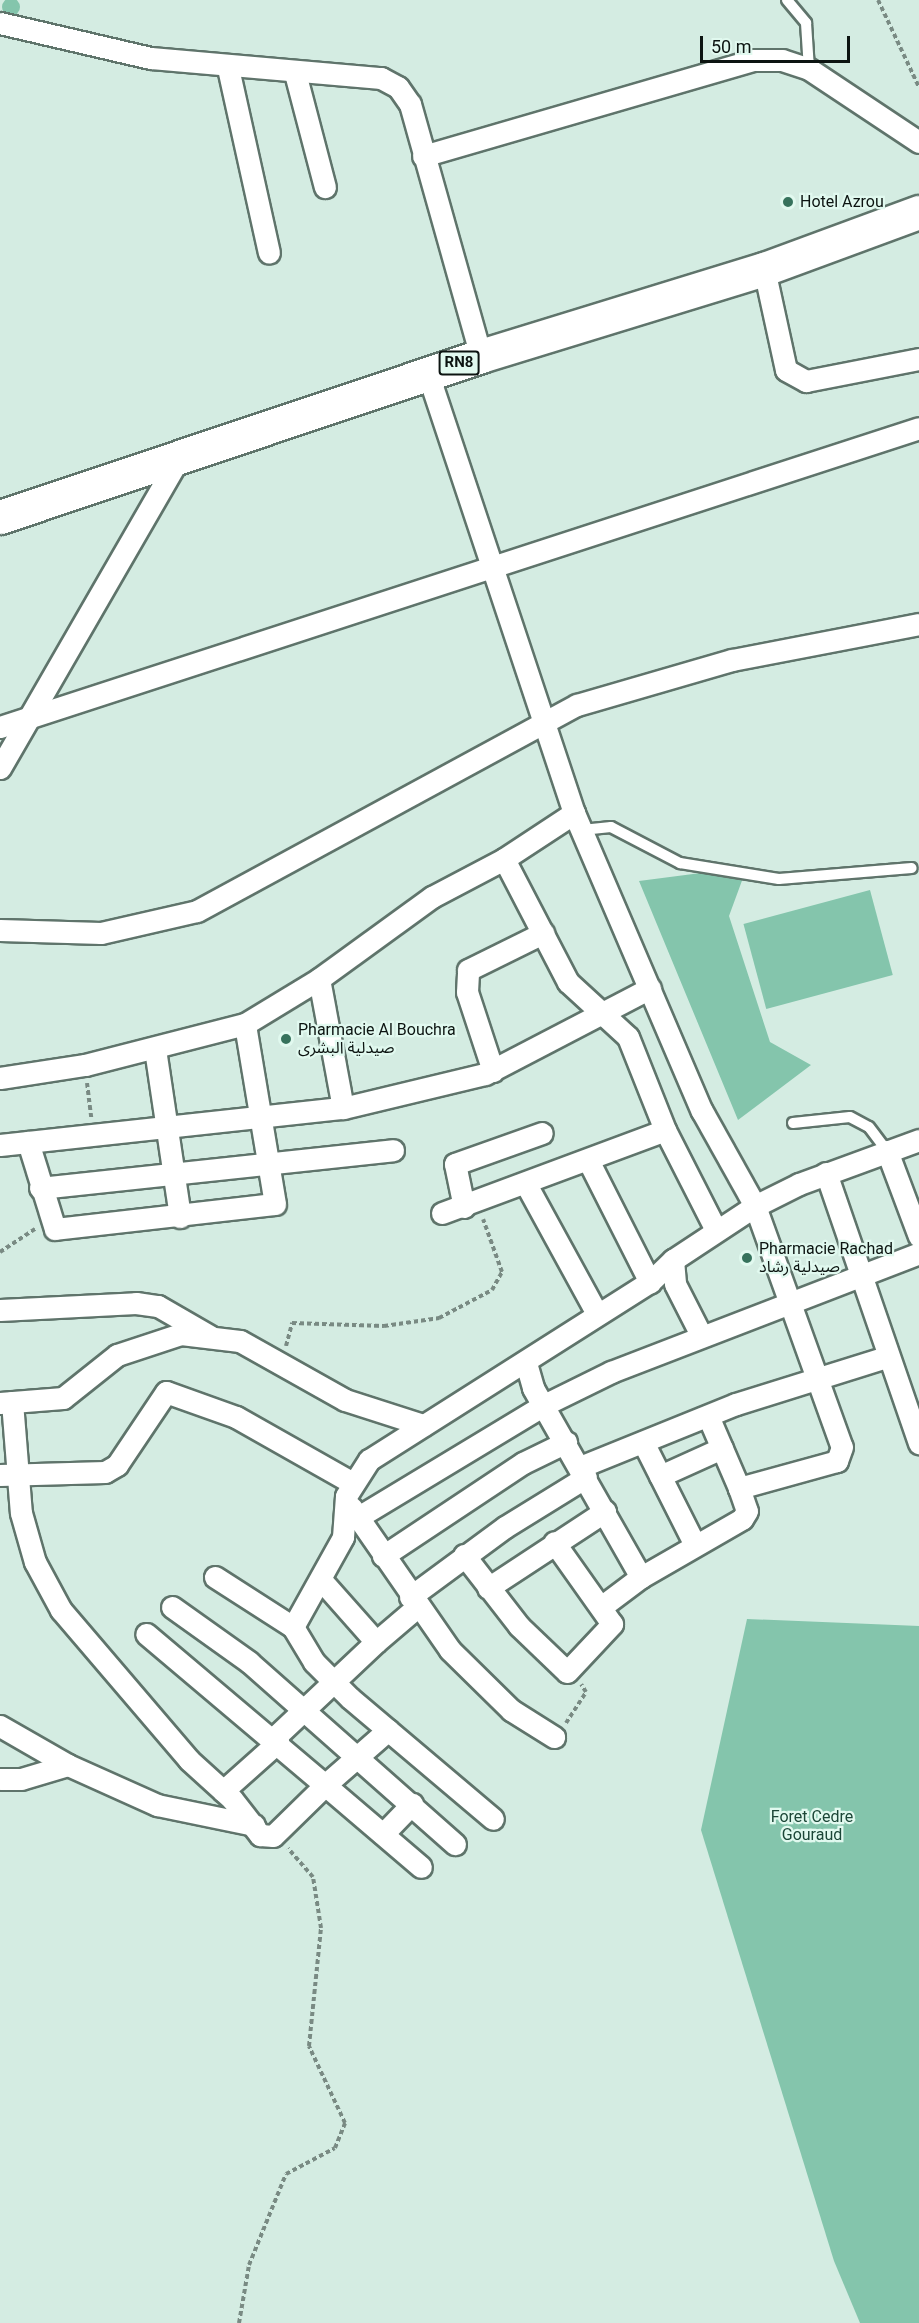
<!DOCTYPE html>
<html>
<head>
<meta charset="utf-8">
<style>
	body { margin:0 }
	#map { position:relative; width:919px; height:2323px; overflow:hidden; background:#d4ece2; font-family:Roboto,"Noto Sans Arabic",sans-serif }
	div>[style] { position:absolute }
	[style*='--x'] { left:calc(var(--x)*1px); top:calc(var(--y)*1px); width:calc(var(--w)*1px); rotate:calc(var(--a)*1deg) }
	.green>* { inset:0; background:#84c5ac; transform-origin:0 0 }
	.round { border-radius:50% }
	.path>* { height:4px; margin-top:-2px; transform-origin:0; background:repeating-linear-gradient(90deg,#798a83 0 4.5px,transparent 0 7.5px) }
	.roads { filter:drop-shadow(2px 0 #5f746b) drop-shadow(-2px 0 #5f746b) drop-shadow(0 2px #5f746b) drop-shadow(0 -2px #5f746b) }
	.lane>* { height:10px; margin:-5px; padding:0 5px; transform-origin:5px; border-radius:5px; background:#fff }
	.street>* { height:21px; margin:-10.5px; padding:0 10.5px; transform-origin:10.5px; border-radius:10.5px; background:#fff }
	.primary>* { height:33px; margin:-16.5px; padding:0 16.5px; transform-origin:16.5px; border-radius:16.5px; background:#fff }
	.dots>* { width:16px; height:16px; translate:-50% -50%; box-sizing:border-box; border:3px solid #e1f9ef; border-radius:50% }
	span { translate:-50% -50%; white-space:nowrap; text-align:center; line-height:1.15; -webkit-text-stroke:4.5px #e1f9ef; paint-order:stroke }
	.shield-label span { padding:2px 4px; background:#e1f9ef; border:2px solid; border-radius:4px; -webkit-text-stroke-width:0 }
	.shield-label { font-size:15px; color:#0c1411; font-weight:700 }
	.poi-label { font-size:16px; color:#0c1411 }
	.left { translate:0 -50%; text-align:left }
	.park-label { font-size:16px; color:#1b4637 }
	.scale { position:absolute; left:700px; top:36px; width:150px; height:27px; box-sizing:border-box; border:3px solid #0c1411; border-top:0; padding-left:8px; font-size:18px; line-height:21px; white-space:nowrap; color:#0c1411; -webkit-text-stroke:4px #e1f9ef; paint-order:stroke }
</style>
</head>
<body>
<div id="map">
	<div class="green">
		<div class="round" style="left:2px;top:-2px;width:18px;height:18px"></div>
		<div style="clip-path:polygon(747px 867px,729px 916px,770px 1042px,811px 1065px,738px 1120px,639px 881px)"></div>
		<div style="left:870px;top:890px;width:88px;height:131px;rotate:75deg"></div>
		<div style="clip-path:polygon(747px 1619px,919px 1626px,919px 2323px,860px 2323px,834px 2261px,701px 1830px)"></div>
	</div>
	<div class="path">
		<div style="--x:878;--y:0;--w:96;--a:64.8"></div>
		<div style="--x:87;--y:1083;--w:35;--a:83"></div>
		<div style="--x:0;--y:1252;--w:42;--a:-33.3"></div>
		<div style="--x:286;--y:1346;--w:24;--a:-75"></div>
		<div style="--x:292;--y:1323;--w:92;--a:1.9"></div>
		<div style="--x:384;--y:1326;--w:56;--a:-8.3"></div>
		<div style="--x:439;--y:1318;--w:60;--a:-27.8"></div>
		<div style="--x:492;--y:1290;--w:21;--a:-61"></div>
		<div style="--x:502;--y:1272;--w:56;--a:-109.7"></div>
		<div style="--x:566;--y:1723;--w:37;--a:-57"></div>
		<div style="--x:586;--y:1692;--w:9;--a:-122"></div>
		<div style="--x:239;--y:2323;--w:59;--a:-80.2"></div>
		<div style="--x:249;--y:2265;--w:98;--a:-67.9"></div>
		<div style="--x:286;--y:2174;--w:55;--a:-28"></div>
		<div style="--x:335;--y:2148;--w:27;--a:-68"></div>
		<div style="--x:345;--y:2123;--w:85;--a:-115.1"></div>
		<div style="--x:309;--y:2046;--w:119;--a:-84.2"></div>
		<div style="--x:321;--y:1928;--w:52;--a:-98.9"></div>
		<div style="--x:313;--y:1877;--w:38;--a:-131"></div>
	</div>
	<div class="roads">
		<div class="lane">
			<div style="--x:787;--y:0;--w:30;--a:50"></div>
			<div style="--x:806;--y:23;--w:46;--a:86.3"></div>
			<div style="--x:582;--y:830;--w:29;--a:-6"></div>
			<div style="--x:611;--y:827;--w:78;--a:27.6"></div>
			<div style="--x:680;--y:863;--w:100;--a:9.2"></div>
			<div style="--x:779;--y:879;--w:133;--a:-4.7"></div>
			<div style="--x:793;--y:1123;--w:57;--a:-6"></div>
			<div style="--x:850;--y:1117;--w:21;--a:28"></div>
			<div style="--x:869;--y:1127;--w:30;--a:53"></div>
		</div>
		<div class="street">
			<div style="--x:0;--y:23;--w:155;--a:13.1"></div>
			<div style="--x:151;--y:58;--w:231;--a:5"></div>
			<div style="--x:381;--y:78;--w:19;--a:28"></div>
			<div style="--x:398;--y:87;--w:21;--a:55"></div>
			<div style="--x:410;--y:104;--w:262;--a:74.3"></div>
			<div style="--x:228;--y:68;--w:189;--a:77.5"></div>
			<div style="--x:295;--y:73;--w:118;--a:75.3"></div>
			<div style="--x:423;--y:156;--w:344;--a:-16.2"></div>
			<div style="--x:753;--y:60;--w:29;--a:0"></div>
			<div style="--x:782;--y:60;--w:28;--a:18"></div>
			<div style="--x:809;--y:69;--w:132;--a:33.6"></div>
			<div style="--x:764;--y:269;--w:103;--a:77.7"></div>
			<div style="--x:786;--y:370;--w:23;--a:29"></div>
			<div style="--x:806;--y:381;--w:115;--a:-11"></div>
			<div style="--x:0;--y:727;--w:966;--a:-18.02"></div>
			<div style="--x:0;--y:768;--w:360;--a:-60"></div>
			<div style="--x:574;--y:813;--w:324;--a:66.8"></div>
			<div style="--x:702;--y:1111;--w:109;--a:60.8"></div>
			<div style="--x:755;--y:1206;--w:256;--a:70.2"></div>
			<div style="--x:842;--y:1447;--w:15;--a:110"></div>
			<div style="--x:837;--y:1461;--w:102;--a:164.6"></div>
			<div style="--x:739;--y:1488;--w:24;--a:71"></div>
			<div style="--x:747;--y:1511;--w:9;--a:122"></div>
			<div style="--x:742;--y:1519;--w:116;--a:150.1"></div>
			<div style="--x:504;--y:859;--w:139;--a:62.5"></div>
			<div style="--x:568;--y:982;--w:81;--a:42.5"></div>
			<div style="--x:628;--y:1037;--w:100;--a:68.3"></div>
			<div style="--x:665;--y:1130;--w:112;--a:63"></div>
			<div style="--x:0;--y:930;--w:101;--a:1.7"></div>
			<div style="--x:101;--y:933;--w:98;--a:-12.9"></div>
			<div style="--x:197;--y:911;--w:432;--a:-28.5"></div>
			<div style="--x:577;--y:705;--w:161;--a:-16.2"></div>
			<div style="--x:732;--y:660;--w:190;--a:-10.9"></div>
			<div style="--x:155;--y:1049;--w:170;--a:81.5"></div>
			<div style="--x:493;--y:1071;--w:83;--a:-108.2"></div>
			<div style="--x:467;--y:992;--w:22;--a:-87"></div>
			<div style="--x:468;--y:970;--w:84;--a:-26.3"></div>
			<div style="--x:0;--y:1078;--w:86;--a:-8.7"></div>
			<div style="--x:85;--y:1065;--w:165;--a:-14.4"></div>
			<div style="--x:245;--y:1024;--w:87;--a:-31.3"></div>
			<div style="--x:319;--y:979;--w:140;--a:-36"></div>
			<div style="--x:432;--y:897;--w:81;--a:-27.8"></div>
			<div style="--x:504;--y:859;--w:84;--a:-33.3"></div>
			<div style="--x:574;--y:813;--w:463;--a:-108.4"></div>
			<div style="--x:343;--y:1108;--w:146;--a:-13.5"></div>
			<div style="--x:485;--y:1074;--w:186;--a:-27.5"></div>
			<div style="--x:28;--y:1142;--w:91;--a:72.8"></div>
			<div style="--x:55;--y:1229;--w:221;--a:-6.5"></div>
			<div style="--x:275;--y:1204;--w:182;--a:-99.5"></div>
			<div style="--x:0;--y:1145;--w:345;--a:-6.2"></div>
			<div style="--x:343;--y:1108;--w:131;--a:-100.5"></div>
			<div style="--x:887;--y:1151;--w:91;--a:69.4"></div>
			<div style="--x:589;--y:1162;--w:135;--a:63.1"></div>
			<div style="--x:826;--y:1173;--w:286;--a:71"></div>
			<div style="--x:527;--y:1186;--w:146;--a:61.3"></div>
			<div style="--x:40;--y:1188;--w:355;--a:-6.1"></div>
			<div style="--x:464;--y:1207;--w:44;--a:-101.8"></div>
			<div style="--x:455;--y:1164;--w:92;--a:-19.6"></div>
			<div style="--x:442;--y:1213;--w:238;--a:-20.4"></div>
			<div style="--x:673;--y:1260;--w:24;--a:85"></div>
			<div style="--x:675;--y:1284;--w:57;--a:63"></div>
			<div style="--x:0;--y:1310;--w:136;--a:-2.9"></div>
			<div style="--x:136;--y:1303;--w:22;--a:8"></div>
			<div style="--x:158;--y:1306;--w:60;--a:30"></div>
			<div style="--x:526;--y:1363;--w:26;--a:74"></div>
			<div style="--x:533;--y:1388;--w:218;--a:60.3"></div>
			<div style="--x:641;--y:1577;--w:50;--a:143.1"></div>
			<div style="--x:12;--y:1402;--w:111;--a:85.4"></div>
			<div style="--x:21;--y:1513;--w:51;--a:74.1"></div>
			<div style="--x:35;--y:1562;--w:55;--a:61.6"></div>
			<div style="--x:61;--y:1610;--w:197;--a:49.5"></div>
			<div style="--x:189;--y:1760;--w:58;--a:42.2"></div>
			<div style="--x:232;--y:1799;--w:46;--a:52.1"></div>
			<div style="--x:260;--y:1835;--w:13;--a:4"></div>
			<div style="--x:273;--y:1836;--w:73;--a:-44.4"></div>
			<div style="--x:325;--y:1785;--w:234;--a:-139.8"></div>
			<div style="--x:0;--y:1403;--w:63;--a:-4.5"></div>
			<div style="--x:63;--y:1398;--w:69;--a:-38.5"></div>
			<div style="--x:117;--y:1355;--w:67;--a:-18.2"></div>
			<div style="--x:181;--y:1334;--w:59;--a:6.8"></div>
			<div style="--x:240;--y:1341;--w:120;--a:29.3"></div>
			<div style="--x:345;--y:1400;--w:82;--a:17.8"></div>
			<div style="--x:708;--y:1416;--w:78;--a:66.7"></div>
			<div style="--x:643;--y:1442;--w:115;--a:63.2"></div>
			<div style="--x:580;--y:1467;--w:168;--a:-22"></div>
			<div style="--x:736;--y:1404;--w:157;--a:-17.4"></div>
			<div style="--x:0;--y:1475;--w:105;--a:-1.6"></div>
			<div style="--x:105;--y:1472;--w:14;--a:-30"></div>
			<div style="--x:117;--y:1465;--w:88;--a:-56.1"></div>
			<div style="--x:166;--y:1392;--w:74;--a:19.7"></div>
			<div style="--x:236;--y:1417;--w:132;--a:29.5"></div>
			<div style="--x:660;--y:1476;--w:68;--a:-24.3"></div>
			<div style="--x:351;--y:1507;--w:174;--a:55.3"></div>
			<div style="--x:450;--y:1650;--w:86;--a:44.5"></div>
			<div style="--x:511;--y:1710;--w:51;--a:32.1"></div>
			<div style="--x:355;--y:1519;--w:221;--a:-31.1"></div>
			<div style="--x:544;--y:1405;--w:75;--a:-26.2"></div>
			<div style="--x:611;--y:1372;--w:330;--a:-21.1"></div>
			<div style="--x:464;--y:1555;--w:90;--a:52.2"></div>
			<div style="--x:519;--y:1626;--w:66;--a:43.8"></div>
			<div style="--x:567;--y:1672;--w:66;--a:-46.8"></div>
			<div style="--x:612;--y:1624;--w:100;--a:-125.3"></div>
			<div style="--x:383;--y:1556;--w:168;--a:-33.6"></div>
			<div style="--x:523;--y:1463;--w:48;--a:-26"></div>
			<div style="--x:215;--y:1577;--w:93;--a:32.7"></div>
			<div style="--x:293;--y:1627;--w:103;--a:-60.9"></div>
			<div style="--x:343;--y:1537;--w:41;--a:-85.8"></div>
			<div style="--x:346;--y:1496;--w:43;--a:-57.4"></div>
			<div style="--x:369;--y:1460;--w:333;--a:-32.4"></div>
			<div style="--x:650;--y:1282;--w:32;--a:-44"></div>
			<div style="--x:673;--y:1260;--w:98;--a:-33.4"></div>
			<div style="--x:755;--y:1206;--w:49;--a:-26.6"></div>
			<div style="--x:799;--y:1184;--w:128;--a:-20.1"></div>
			<div style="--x:488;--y:1588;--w:140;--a:-33.3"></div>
			<div style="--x:410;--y:1597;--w:118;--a:-36.4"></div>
			<div style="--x:505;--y:1527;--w:95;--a:-31.7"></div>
			<div style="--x:172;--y:1607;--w:95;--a:35.5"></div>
			<div style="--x:249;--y:1662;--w:275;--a:41.5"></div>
			<div style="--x:293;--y:1627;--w:41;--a:59"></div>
			<div style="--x:314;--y:1662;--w:51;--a:45"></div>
			<div style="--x:350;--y:1698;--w:187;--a:40.2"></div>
			<div style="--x:376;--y:1642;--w:54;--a:-40.5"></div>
			<div style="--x:0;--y:1726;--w:78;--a:29.8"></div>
			<div style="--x:388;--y:1730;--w:84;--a:138.9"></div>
			<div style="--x:325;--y:1785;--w:126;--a:40.5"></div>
			<div style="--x:274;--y:1738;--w:140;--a:-43.3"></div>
			<div style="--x:376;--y:1642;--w:81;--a:-131.5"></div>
			<div style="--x:0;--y:1779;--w:21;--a:0"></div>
			<div style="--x:21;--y:1779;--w:49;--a:-16.6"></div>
			<div style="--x:68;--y:1765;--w:98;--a:24.2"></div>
			<div style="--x:157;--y:1805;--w:99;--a:11.7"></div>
			<div style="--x:223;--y:1791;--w:74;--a:-41.7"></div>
			<div style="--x:383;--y:1834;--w:42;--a:-46"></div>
		</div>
		<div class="primary">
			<div style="--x:0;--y:517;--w:507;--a:-18.51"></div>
			<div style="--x:481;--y:356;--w:296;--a:-17.1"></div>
			<div style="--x:764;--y:269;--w:165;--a:-20.2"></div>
		</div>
	</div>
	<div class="dots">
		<div style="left:788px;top:202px;background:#36725c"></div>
		<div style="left:286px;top:1039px;background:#36725c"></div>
		<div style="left:747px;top:1258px;background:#36725c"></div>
	</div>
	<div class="shield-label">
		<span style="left:459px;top:363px">RN8</span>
	</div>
	<div class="poi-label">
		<span class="left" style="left:800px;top:202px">Hotel Azrou</span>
		<span class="left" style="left:298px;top:1039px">Pharmacie Al Bouchra<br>صيدلية البشرى</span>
		<span class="left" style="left:759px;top:1258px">Pharmacie Rachad<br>صيدلية رشاد</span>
	</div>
	<div class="park-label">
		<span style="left:812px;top:1826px">Foret Cedre<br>Gouraud</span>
	</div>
	<div class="scale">50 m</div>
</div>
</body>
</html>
